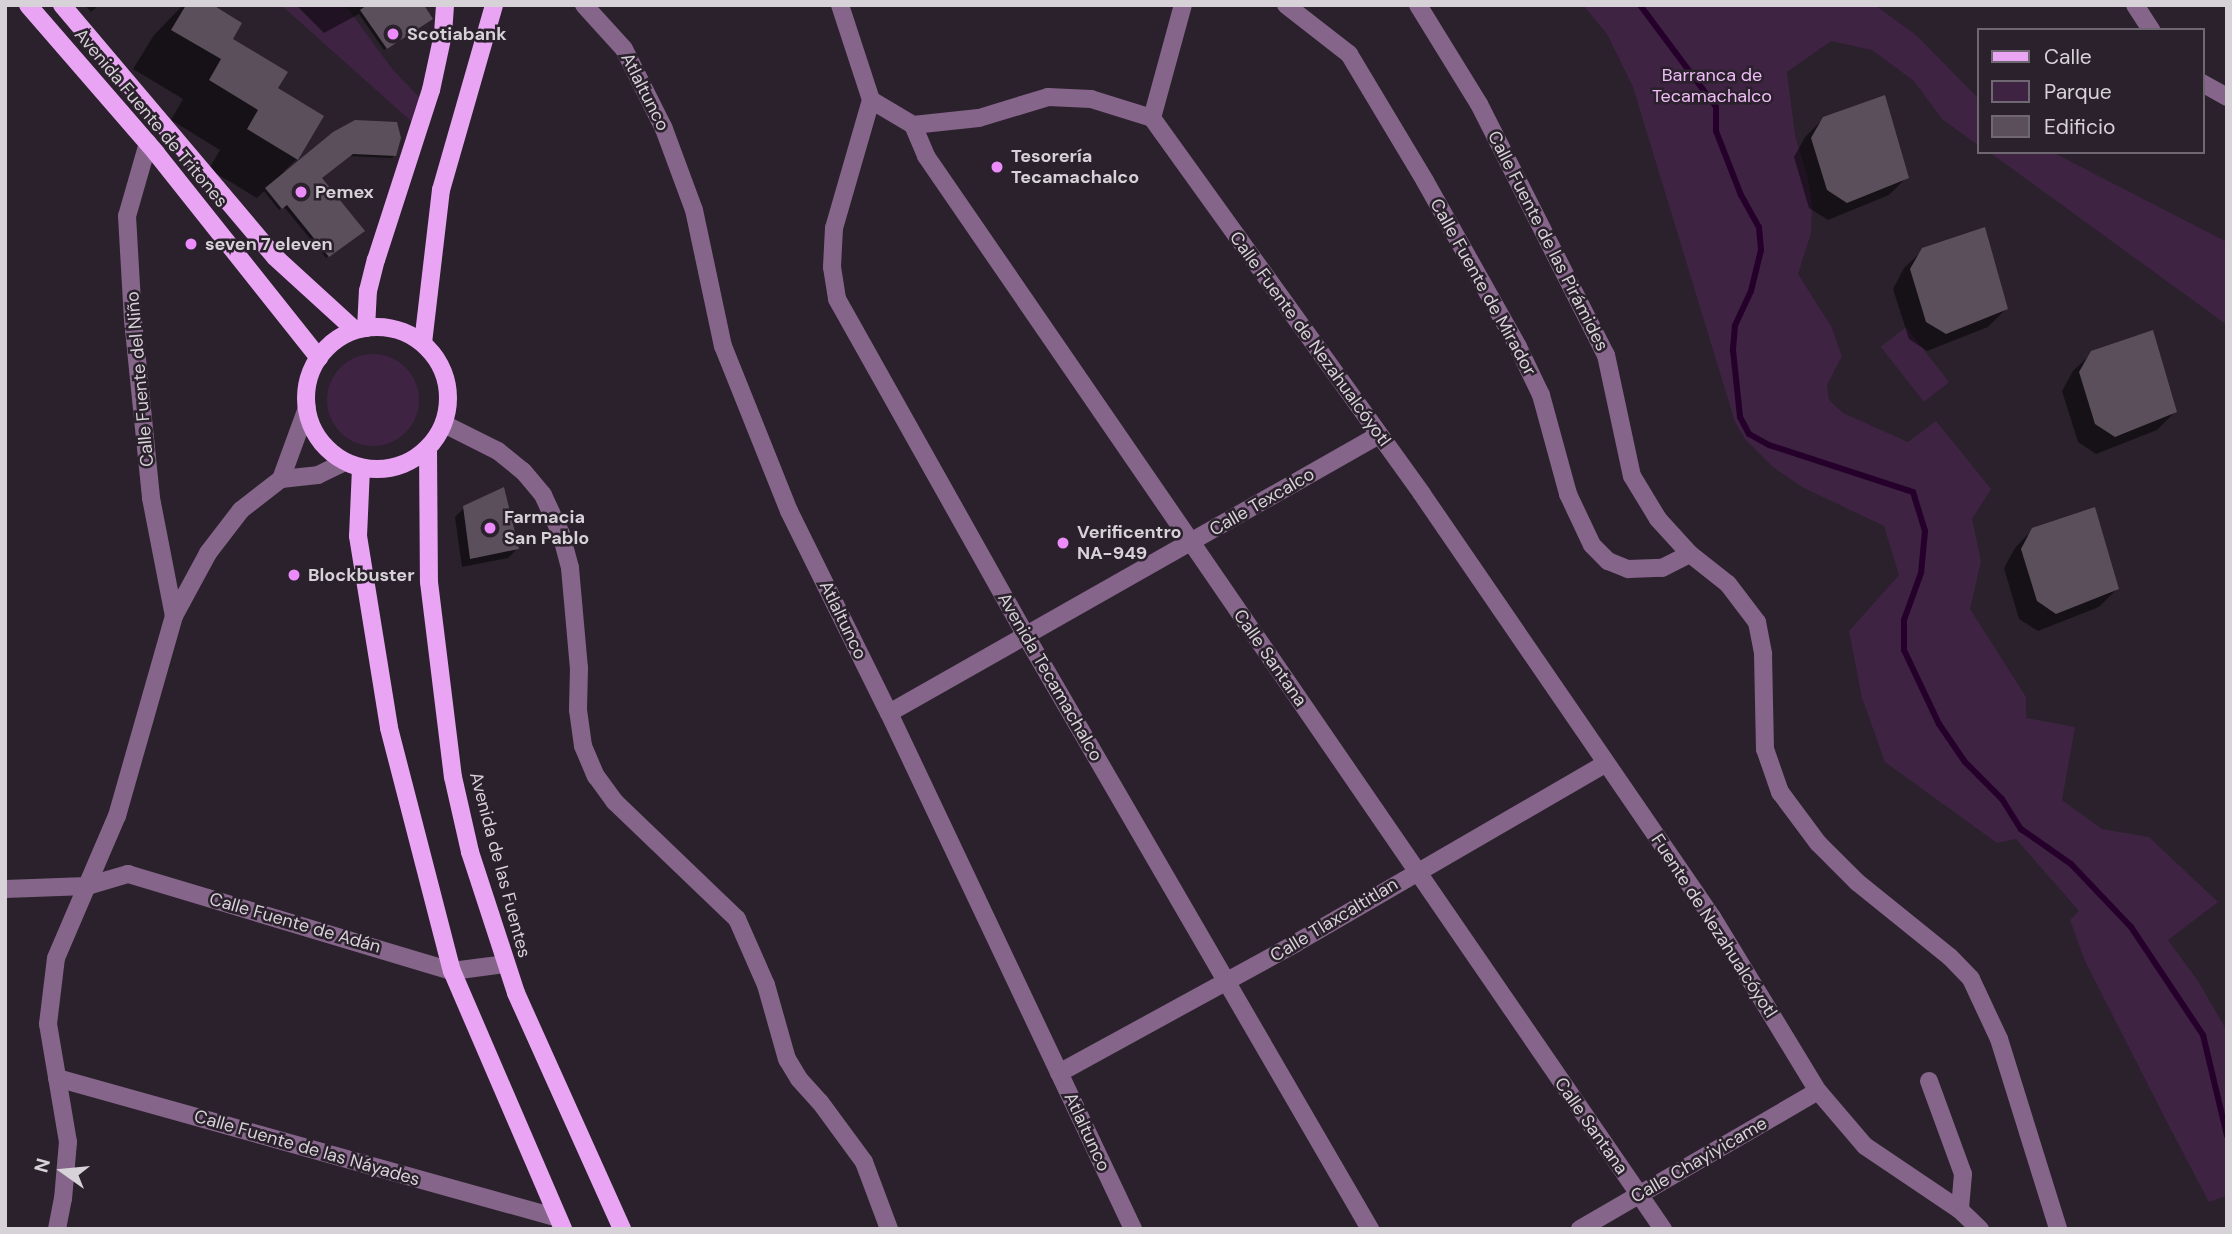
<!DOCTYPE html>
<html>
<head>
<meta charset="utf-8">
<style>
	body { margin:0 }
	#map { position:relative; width:2232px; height:1234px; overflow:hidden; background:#2a212c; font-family:"DM Sans",sans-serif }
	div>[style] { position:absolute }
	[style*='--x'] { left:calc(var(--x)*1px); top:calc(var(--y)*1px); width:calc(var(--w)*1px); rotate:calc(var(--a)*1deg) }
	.green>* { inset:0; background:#3e2342; transform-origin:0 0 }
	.round { border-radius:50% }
	.shadow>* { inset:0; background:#0007 }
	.stream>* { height:6px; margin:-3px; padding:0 3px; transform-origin:3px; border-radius:3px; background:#25002b }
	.building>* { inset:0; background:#5a4f5b }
	.minor>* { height:18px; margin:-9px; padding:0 9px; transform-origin:9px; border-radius:9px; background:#86658a }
	.major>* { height:18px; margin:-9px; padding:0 9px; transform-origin:9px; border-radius:9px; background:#e9a5f3 }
	.major>.ring { margin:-9px; padding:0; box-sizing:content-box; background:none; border:18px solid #e9a5f3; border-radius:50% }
	.dots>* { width:19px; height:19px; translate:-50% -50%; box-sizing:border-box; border:4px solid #2a212c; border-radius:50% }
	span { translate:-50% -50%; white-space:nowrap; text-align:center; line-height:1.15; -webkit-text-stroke:5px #2a212c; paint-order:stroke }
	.poi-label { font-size:18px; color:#d7d1d8; font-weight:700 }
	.left { translate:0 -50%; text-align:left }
	.park-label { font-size:18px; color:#f1bdf9 }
	.street-label { font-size:18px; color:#d7d1d8 }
	.frame { position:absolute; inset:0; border:7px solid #d7d1d8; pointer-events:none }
	.legend { position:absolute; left:1977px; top:28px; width:228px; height:126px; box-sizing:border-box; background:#2a212c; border:2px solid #6f6771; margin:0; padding:9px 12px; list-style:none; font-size:21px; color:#d7d1d8 }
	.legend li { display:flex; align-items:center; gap:14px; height:35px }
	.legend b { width:35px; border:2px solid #6f6771 }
	.north { position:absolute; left:28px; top:1136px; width:70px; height:70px; -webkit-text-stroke:5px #2a212c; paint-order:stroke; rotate:285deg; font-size:19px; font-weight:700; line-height:28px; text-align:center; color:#d7d1d8 }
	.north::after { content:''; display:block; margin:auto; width:24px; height:32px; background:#d7d1d8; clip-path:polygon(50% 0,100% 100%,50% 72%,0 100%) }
</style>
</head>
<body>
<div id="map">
	<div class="green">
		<div style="clip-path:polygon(281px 5px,344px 5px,348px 9px,393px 70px,422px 100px,412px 122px)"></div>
		<div style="clip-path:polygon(1583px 5px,1875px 5px,1917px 36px,1978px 98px,1978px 145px,1942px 119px,1914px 81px,1872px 50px,1831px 41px,1787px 72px,1795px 135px,1808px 179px,1812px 205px,1811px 233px,1798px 274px,1831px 326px,1842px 356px,1827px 385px,1829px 400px,1843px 413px,1908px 442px,1936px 421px,1991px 489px,1972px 519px,1981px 561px,1970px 609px,2026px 697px,2026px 718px,2075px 727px,2062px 800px,2102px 829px,2149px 837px,2218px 902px,2168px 940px,2198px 981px,2227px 1031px,2227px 1199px,2226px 1196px,2209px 1202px,2168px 1124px,2085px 961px,2070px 920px,2079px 911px,2016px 839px,1997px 843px,1885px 762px,1862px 698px,1849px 631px,1899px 575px,1884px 526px,1802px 487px,1773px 467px,1745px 439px,1735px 422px,1633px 87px,1607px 34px)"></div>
		<div style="clip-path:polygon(1989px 152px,2052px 152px,2227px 242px,2227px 325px)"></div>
		<div style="left:1906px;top:327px;width:70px;height:32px;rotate:52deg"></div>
		<div class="round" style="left:327px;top:354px;width:92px;height:92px"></div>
	</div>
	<div class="shadow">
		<div style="clip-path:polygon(85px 5px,99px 5px,91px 12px)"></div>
		<div style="clip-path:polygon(183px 5px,209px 5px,231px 40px,275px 89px,297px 159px,284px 171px,286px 173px,334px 133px,395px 155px,392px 158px,349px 156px,320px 178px,360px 233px,326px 258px,284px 207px,279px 210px,264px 191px,257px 198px,209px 169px,220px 150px,171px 120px,183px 99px,133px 69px,154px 35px)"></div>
		<div style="clip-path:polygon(296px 5px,422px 5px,429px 21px,384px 50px,359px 14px,324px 33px)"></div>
		<div style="clip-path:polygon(1823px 119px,1907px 177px,1889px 195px,1828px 220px,1809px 208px,1794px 157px,1805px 137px)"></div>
		<div style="clip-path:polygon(1923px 250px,2006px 309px,1988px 327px,1927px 351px,1909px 339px,1893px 289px,1904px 268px)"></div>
		<div style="clip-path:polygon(2092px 353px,2175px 412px,2157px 430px,2096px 454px,2078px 442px,2062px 391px,2073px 371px)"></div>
		<div style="clip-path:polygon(464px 508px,517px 549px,508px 558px,462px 567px,455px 517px)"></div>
		<div style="clip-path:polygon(2033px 529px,2117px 589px,2099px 607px,2038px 631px,2019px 619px,2004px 568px,2015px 548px)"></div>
	</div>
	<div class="stream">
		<div style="--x:1640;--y:5;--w:127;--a:53.3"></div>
		<div style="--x:1716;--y:107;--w:24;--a:90"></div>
		<div style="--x:1716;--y:131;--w:69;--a:68.7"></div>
		<div style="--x:1741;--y:195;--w:37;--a:61"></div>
		<div style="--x:1759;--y:227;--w:23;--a:85"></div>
		<div style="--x:1761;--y:250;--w:42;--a:103.7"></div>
		<div style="--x:1751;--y:291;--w:38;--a:115"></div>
		<div style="--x:1735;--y:326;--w:24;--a:95"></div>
		<div style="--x:1733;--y:350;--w:67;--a:84"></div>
		<div style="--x:1740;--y:417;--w:19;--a:62"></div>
		<div style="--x:1749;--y:434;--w:23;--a:29"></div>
		<div style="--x:1769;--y:445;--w:151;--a:18.1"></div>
		<div style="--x:1913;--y:492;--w:41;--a:72.9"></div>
		<div style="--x:1925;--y:531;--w:42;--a:95.4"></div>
		<div style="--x:1921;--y:573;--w:50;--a:109.9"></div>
		<div style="--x:1904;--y:620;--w:30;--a:90"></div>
		<div style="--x:1904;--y:650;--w:82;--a:64.7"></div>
		<div style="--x:1939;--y:724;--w:46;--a:55.6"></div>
		<div style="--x:1965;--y:762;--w:52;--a:45"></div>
		<div style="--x:2002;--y:799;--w:36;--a:58"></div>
		<div style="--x:2021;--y:829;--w:61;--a:35"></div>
		<div style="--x:2071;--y:864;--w:87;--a:46.4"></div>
		<div style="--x:2131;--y:927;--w:130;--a:56.3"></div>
		<div style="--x:2203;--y:1035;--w:104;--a:76.6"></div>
	</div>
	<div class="building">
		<div style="clip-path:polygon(186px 5px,213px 5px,242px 23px,233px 39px,288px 72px,278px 88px,324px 116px,298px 160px,247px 129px,258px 110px,209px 80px,221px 59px,171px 30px)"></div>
		<div style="clip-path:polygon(367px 5px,424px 5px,433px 19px,387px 49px,360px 10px)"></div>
		<div style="clip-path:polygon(1885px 95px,1909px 178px,1847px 203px,1827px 190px,1811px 138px,1823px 117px)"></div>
		<div style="clip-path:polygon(355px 120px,397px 122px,401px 138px,396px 156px,353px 154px,322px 178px,365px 231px,329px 257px,287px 205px,282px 209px,265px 188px,333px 132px)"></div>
		<div style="clip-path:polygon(1985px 227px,2008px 309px,1946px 334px,1926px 322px,1910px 269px,1922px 248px)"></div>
		<div style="clip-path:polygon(2153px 330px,2177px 412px,2115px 437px,2095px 424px,2079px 372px,2091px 351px)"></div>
		<div style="clip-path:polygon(504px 487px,519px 549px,470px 559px,463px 506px)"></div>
		<div style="clip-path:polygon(2095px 507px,2119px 589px,2056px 614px,2037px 601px,2021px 549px,2032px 528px)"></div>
	</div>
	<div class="minor">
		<div style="--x:584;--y:5;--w:59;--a:47.7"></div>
		<div style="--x:624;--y:49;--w:89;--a:63.4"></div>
		<div style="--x:664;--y:129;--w:86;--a:69.7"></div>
		<div style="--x:694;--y:210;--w:139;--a:78"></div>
		<div style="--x:723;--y:346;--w:178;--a:68.2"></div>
		<div style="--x:789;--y:511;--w:225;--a:63.7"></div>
		<div style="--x:889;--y:713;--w:571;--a:64.69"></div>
		<div style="--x:840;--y:5;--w:100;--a:71.9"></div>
		<div style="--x:1286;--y:5;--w:80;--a:37.9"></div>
		<div style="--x:1349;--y:54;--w:148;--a:59.1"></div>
		<div style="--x:1425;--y:181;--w:190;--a:60.7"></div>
		<div style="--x:1518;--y:347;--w:53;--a:64.4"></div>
		<div style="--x:1541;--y:395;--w:103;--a:74.7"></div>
		<div style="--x:1568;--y:494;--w:56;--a:64.8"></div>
		<div style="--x:1592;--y:545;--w:23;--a:45"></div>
		<div style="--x:1608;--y:561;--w:22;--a:22"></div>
		<div style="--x:1628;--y:569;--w:34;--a:-2"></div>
		<div style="--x:1662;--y:568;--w:31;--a:-27"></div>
		<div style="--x:1418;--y:5;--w:116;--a:58.4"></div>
		<div style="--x:1479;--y:104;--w:281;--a:63.2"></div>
		<div style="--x:1606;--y:355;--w:124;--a:77.9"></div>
		<div style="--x:1632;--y:476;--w:50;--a:58.8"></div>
		<div style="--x:1658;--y:519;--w:47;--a:47.6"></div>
		<div style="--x:1690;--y:554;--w:48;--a:38.3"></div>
		<div style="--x:1728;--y:584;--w:48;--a:52.7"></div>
		<div style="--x:1757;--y:622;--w:33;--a:79"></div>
		<div style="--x:1763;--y:654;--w:95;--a:88.8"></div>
		<div style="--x:1765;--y:749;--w:46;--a:70.8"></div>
		<div style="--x:1780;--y:792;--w:64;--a:53.3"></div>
		<div style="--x:1818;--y:843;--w:55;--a:45"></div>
		<div style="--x:1857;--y:882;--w:119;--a:38.9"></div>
		<div style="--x:1950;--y:957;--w:30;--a:46"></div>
		<div style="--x:1971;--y:979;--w:66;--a:65"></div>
		<div style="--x:1999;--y:1039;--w:199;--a:72.7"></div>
		<div style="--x:2135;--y:5;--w:30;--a:57"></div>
		<div style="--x:2202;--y:83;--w:29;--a:29"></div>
		<div style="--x:871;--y:100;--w:49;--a:30.8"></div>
		<div style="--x:913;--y:125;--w:34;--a:67"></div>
		<div style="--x:926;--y:156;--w:1302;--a:55.52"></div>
		<div style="--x:871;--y:100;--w:133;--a:106.1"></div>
		<div style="--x:834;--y:228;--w:39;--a:93"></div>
		<div style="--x:832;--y:267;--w:32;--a:81"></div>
		<div style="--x:837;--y:299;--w:386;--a:60.7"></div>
		<div style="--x:1026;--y:636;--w:686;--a:59.88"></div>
		<div style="--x:1152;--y:118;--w:117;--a:-74.7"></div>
		<div style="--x:913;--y:125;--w:66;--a:-6.1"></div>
		<div style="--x:979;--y:118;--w:72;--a:-16.9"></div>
		<div style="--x:1048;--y:97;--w:43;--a:2.7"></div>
		<div style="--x:1091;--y:99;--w:64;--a:17.3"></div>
		<div style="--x:1152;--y:118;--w:463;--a:54.3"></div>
		<div style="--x:1422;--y:494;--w:513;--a:55.57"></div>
		<div style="--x:1712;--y:917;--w:204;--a:58.7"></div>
		<div style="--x:1818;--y:1091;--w:72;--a:49.5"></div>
		<div style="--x:1865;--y:1146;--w:115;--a:34"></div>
		<div style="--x:1960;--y:1210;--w:28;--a:44"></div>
		<div style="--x:148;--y:143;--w:76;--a:106"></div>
		<div style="--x:127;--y:216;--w:104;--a:86.7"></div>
		<div style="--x:133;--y:320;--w:179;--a:84.2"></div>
		<div style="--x:151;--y:498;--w:120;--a:79"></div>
		<div style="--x:444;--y:424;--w:60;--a:26.6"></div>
		<div style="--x:498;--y:451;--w:32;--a:39"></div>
		<div style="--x:523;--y:471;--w:31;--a:50"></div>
		<div style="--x:543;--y:495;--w:43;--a:65.2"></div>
		<div style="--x:561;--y:534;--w:35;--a:75"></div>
		<div style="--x:570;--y:568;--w:100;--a:84.9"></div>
		<div style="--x:579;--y:668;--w:42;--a:91.4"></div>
		<div style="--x:578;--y:710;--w:36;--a:82"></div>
		<div style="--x:583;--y:746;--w:33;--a:67"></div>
		<div style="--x:596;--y:776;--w:32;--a:54"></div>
		<div style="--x:615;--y:802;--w:169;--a:43.8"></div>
		<div style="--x:737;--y:919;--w:72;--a:66.3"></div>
		<div style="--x:766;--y:985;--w:77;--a:74.2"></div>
		<div style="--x:787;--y:1059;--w:23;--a:59"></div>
		<div style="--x:799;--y:1079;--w:31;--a:48"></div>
		<div style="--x:820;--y:1102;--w:74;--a:53.7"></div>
		<div style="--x:864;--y:1162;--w:72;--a:69.5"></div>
		<div style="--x:281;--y:479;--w:37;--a:-6"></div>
		<div style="--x:318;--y:475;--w:30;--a:-26"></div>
		<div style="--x:889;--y:713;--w:563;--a:-29.57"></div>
		<div style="--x:5;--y:889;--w:82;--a:-2.1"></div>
		<div style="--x:87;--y:886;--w:43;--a:-16.3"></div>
		<div style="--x:128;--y:874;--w:338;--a:16.7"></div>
		<div style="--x:452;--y:971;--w:53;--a:-7.5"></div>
		<div style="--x:1059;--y:1073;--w:270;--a:-28.7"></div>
		<div style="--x:1296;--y:943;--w:358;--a:-30.1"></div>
		<div style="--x:57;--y:1078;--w:520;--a:15.61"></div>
		<div style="--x:1929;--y:1081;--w:99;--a:69.9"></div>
		<div style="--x:1963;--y:1174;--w:36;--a:95"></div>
		<div style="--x:57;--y:1229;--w:31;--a:-79"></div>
		<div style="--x:63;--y:1199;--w:57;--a:-85"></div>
		<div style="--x:68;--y:1142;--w:120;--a:-99.6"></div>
		<div style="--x:48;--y:1024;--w:66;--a:-83.1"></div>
		<div style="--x:56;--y:958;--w:155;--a:-66.8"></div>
		<div style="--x:117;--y:816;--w:208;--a:-74.1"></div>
		<div style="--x:174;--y:616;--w:72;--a:-61.6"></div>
		<div style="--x:208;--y:553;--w:54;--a:-52.5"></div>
		<div style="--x:241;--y:510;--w:51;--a:-37.8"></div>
		<div style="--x:281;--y:479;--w:76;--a:-69.9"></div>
		<div style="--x:1580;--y:1229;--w:275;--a:-30.1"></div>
	</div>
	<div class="major">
		<div style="--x:28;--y:5;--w:196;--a:49.1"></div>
		<div style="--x:156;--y:153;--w:262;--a:51.5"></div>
		<div style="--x:62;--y:5;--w:330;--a:49.8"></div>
		<div style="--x:275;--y:257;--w:108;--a:42.4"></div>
		<div class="ring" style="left:306px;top:327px;width:124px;height:124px"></div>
		<div style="--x:366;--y:328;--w:37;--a:-87"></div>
		<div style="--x:368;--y:291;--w:32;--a:-76"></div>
		<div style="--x:376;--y:260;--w:179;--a:-72.1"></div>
		<div style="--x:431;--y:90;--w:57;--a:-77.9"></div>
		<div style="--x:443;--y:34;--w:29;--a:-86"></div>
		<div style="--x:423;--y:343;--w:154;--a:-83.3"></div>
		<div style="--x:441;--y:190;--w:192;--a:-74"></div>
		<div style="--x:428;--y:448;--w:134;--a:89.6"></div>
		<div style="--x:429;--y:582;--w:196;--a:83"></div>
		<div style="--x:453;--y:777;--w:77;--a:77.2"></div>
		<div style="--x:470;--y:852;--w:148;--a:71.9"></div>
		<div style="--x:516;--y:993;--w:259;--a:65.8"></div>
		<div style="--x:361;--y:468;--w:68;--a:92.5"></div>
		<div style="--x:358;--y:536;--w:194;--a:80.8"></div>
		<div style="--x:389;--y:728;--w:251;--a:75.5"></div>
		<div style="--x:452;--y:971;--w:281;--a:66.7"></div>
	</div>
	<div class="dots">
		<div style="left:393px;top:34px;background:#ec8cfa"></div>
		<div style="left:997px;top:167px;background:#ec8cfa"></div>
		<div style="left:301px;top:192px;background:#ec8cfa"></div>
		<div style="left:191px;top:244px;background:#ec8cfa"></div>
		<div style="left:490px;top:528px;background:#ec8cfa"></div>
		<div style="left:1063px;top:543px;background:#ec8cfa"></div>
		<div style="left:294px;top:575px;background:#ec8cfa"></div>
	</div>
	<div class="poi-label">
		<span class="left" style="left:407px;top:34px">Scotiabank</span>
		<span class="left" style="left:1011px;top:167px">Tesorería<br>Tecamachalco</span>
		<span class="left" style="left:315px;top:192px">Pemex</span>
		<span class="left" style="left:205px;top:244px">seven 7 eleven</span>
		<span class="left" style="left:504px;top:528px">Farmacia<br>San Pablo</span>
		<span class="left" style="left:1077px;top:543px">Verificentro<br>NA-949</span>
		<span class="left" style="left:308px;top:575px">Blockbuster</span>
	</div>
	<div class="park-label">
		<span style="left:1712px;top:86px">Barranca de<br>Tecamachalco</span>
	</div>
	<div class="street-label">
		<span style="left:645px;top:92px;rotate:63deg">Atlaltunco</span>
		<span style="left:151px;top:118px;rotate:50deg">Avenida Fuente de Tritones</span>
		<span style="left:1548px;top:241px;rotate:63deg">Calle Fuente de las Pirámides</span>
		<span style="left:1483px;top:287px;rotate:61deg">Calle Fuente de Mirador</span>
		<span style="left:1310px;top:339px;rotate:54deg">Calle Fuente de Nezahualcóyotl</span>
		<span style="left:140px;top:379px;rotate:-95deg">Calle Fuente del Niño</span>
		<span style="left:1262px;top:502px;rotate:-30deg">Calle Texcalco</span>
		<span style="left:843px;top:620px;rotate:64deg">Atlaltunco</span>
		<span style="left:1270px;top:658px;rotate:55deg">Calle Santana</span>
		<span style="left:1050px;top:677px;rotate:60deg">Avenida Tecamachalco</span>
		<span style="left:500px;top:865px;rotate:75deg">Avenida de las Fuentes</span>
		<span style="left:1334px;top:920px;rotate:-31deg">Calle Tlaxcaltitlan</span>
		<span style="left:295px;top:923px;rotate:16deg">Calle Fuente de Adán</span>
		<span style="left:1714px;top:926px;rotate:57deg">Fuente de Nezahualcóyotl</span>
		<span style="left:1591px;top:1126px;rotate:55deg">Calle Santana</span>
		<span style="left:1087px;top:1132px;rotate:65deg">Atlaltunco</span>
		<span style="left:307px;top:1148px;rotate:16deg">Calle Fuente de las Náyades</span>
		<span style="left:1699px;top:1160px;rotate:-30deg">Calle Chayiyicame</span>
	</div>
	<div class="frame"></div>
	<ul class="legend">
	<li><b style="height:9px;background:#e9a5f3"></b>Calle</li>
	<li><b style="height:19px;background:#3e2342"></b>Parque</li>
	<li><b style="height:19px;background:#5a4f5b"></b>Edificio</li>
	</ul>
	<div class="north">N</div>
</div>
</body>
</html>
